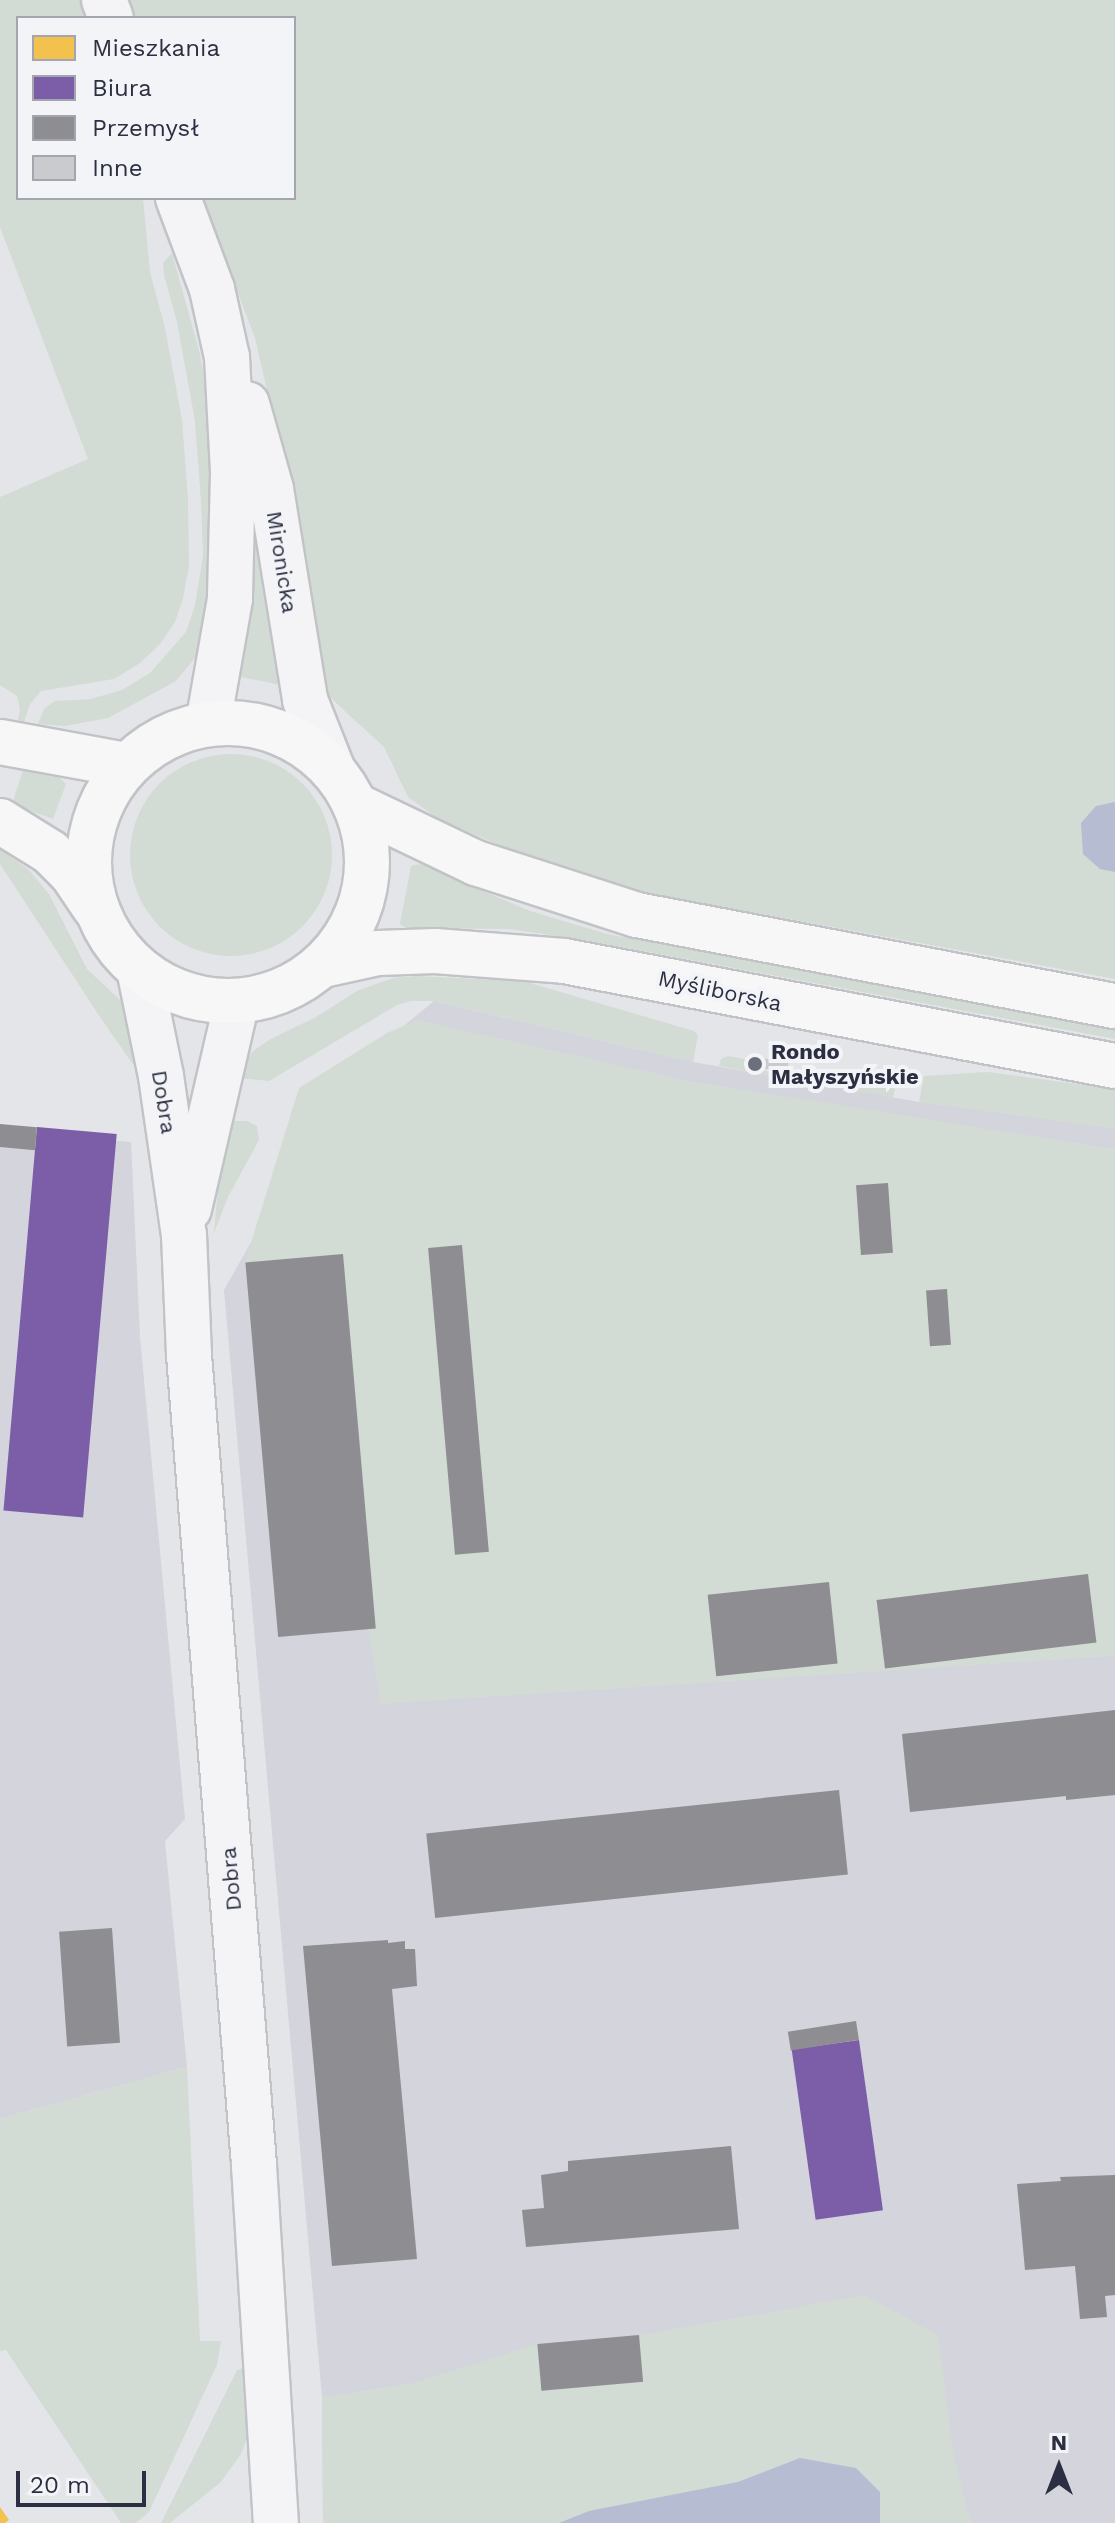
<!DOCTYPE html>
<html>
<head>
<meta charset="utf-8">
<style>
	body { margin:0 }
	#map { position:relative; width:1115px; height:2523px; overflow:hidden; background:#e4e5e9; font-family:"Work Sans",sans-serif }
	div>[style] { position:absolute }
	[style*='--x'] { left:calc(var(--x)*1px); top:calc(var(--y)*1px); width:calc(var(--w)*1px); rotate:calc(var(--a)*1deg) }
	.built>* { inset:0; background:#d3d4dc }
	.green>* { inset:0; background:#d3dbd5 }
	.round { border-radius:50% }
	.water>* { inset:0; background:#b6bcd1 }
	.homes>* { inset:0; background:#f2c14e }
	.offices>* { inset:0; background:#7b5ea7; transform-origin:0 0 }
	.industry>* { inset:0; background:#8d8d92; transform-origin:0 0 }
	.building>* { inset:0; background:#cacbcf; transform-origin:0 0 }
	.roads { filter:drop-shadow(2px 0 #c2c3c7) drop-shadow(-2px 0 #c2c3c7) drop-shadow(0 2px #c2c3c7) drop-shadow(0 -2px #c2c3c7) }
	.tertiary>* { height:44px; margin:-22px; padding:0 22px; transform-origin:22px; border-radius:22px; background:#f4f4f6 }
	.secondary>* { height:44px; margin:-22px; padding:0 22px; transform-origin:22px; border-radius:22px; background:#f7f7f8 }
	.secondary>.ring { margin:-22px; padding:0; box-sizing:content-box; background:none; border:44px solid #f7f7f8; border-radius:50% }
	.dots>* { width:22px; height:22px; translate:-50% -50%; box-sizing:border-box; border:4px solid #f3f4f8; border-radius:50% }
	span { translate:-50% -50%; white-space:nowrap; text-align:center; line-height:1.15; -webkit-text-stroke:8px #f3f4f8; paint-order:stroke }
	.street-label { font-size:22px; color:#2c2f41 }
	.poi-label { font-size:22px; color:#2c2f41; font-weight:700 }
	.left { translate:0 -50%; text-align:left }
	.legend { position:absolute; left:16px; top:16px; width:280px; height:184px; box-sizing:border-box; background:#f3f4f8; border:2px solid #a3a5af; margin:0; padding:10px 14px; list-style:none; font-size:24px; color:#2c2f41 }
	.legend li { display:flex; align-items:center; gap:16px; height:40px }
	.legend b { width:40px; border:2px solid #a3a5af }
	.north { position:absolute; left:1019px; top:2427px; width:80px; height:80px; -webkit-text-stroke:6px #f3f4f8; paint-order:stroke; rotate:0deg; font-size:22px; font-weight:700; line-height:32px; text-align:center; color:#2c2f41 }
	.north::after { content:''; display:block; margin:auto; width:28px; height:36px; background:#2c2f41; clip-path:polygon(50% 0,100% 100%,50% 72%,0 100%) }
	.scale { position:absolute; left:16px; top:2471px; width:130px; height:36px; box-sizing:border-box; border:4px solid #2c2f41; border-top:0; padding-left:10px; font-size:24px; line-height:28px; white-space:nowrap; color:#2c2f41; -webkit-text-stroke:6px #f3f4f8; paint-order:stroke }
</style>
</head>
<body>
<div id="map">
	<div class="built">
		<div style="clip-path:polygon(434px 1001px,693px 1062px,919px 1102px,1115px 1127px,1115px 2523px,323px 2523px,322px 2397px,224px 1290px,347px 1073px)"></div>
		<div style="clip-path:polygon(0 1130px,131px 1142px,140px 1337px,185px 1819px,165px 1841px,187px 2067px,0 2119px)"></div>
	</div>
	<div class="green">
		<div style="clip-path:polygon(0 0,82px 0,89px 18px,18px 18px,18px 198px,143px 198px,150px 272px,165px 328px,182px 420px,188px 499px,189px 566px,183px 598px,175px 622px,160px 644px,140px 663px,114px 679px,41px 691px,30px 704px,24px 722px,18px 721px,20px 709px,17px 696px,0 685px,0 497px,88px 459px,0 227px)"></div>
		<div style="clip-path:polygon(127px 0,1115px 0,1115px 979px,643px 892px,515px 852px,437px 818px,408px 797px,384px 747px,322px 690px,281px 450px,255px 338px,202px 198px,294px 198px,294px 18px,134px 18px)"></div>
		<div style="clip-path:polygon(172px 253px,200px 354px,209px 408px,218px 544px,204px 647px,176px 681px,108px 718px,65px 726px,38px 724px,44px 709px,55px 701px,91px 699px,122px 690px,150px 673px,186px 632px,195px 605px,203px 556px,201px 503px,195px 421px,177px 322px,164px 275px,163px 263px)"></div>
		<div style="clip-path:polygon(259px 507px,285px 686px,232px 675px,247px 508px)"></div>
		<div class="round" style="left:130px;top:754px;width:202px;height:202px"></div>
		<div style="clip-path:polygon(23px 770px,60px 778px,66px 784px,53px 819px,12px 804px)"></div>
		<div style="clip-path:polygon(0 849px,29px 870px,49px 894px,87px 969px,120px 1000px,139px 1030px,147px 1066px,132px 1063px,100px 1017px,0 864px)"></div>
		<div style="clip-path:polygon(420px 864px,530px 911px,607px 934px,1115px 1027px,1115px 1039px,584px 940px,509px 929px,406px 928px,400px 924px,411px 866px)"></div>
		<div style="clip-path:polygon(416px 976px,523px 981px,694px 1031px,698px 1035px,693px 1062px,434px 1001px,411px 1001px,397px 1005px,269px 1081px,237px 1078px,252px 1052px,269px 1040px,316px 1017px,357px 991px,393px 978px)"></div>
		<div style="clip-path:polygon(418px 1020px,690px 1081px,1115px 1149px,1115px 1656px,381px 1704px,318px 1343px,245px 1262px,299px 1088px,387px 1033px)"></div>
		<div style="clip-path:polygon(728px 1056px,760px 1062px,759px 1070px,788px 1075px,790px 1068px,891px 1086px,895px 1090px,893px 1098px,719px 1066px,721px 1059px)"></div>
		<div style="clip-path:polygon(988px 1072px,1115px 1089px,1115px 1129px,919px 1102px,924px 1076px)"></div>
		<div style="clip-path:polygon(224px 1121px,247px 1121px,257px 1126px,259px 1140px,228px 1197px,214px 1233px)"></div>
		<div style="clip-path:polygon(187px 2067px,200px 2341px,221px 2341px,217px 2365px,149px 2512px,136px 2523px,121px 2523px,6px 2350px,0 2351px,0 2119px)"></div>
		<div style="clip-path:polygon(865px 2295px,938px 2335px,953px 2451px,971px 2523px,880px 2523px,880px 2492px,800px 2458px,738px 2482px,590px 2511px,559px 2523px,323px 2523px,322px 2397px,413px 2383px,537px 2344px,541px 2391px,642px 2382px,639px 2335px)"></div>
		<div style="clip-path:polygon(248px 2367px,248px 2434px,241px 2454px,221px 2482px,170px 2523px,161px 2523px,237px 2370px)"></div>
	</div>
	<div class="water">
		<div style="clip-path:polygon(1115px 802px,1115px 872px,1100px 869px,1083px 854px,1081px 823px,1096px 806px)"></div>
		<div style="clip-path:polygon(800px 2458px,856px 2468px,880px 2492px,880px 2523px,559px 2523px,589px 2511px,738px 2482px)"></div>
	</div>
	<div class="homes">
		<div style="clip-path:polygon(0 2507px,9px 2520px,5px 2523px,0 2523px)"></div>
	</div>
	<div class="offices">
		<div style="left:37px;top:1127px;width:80px;height:385px;rotate:5deg"></div>
		<div style="left:859px;top:2040px;width:172px;height:68px;rotate:82deg"></div>
	</div>
	<div class="industry">
		<div style="left:0;top:1124px;width:37px;height:23px;rotate:5deg"></div>
		<div style="left:888px;top:1183px;width:70px;height:32px;rotate:86deg"></div>
		<div style="left:462px;top:1245px;width:308px;height:34px;rotate:85deg"></div>
		<div style="left:343px;top:1254px;width:376px;height:98px;rotate:85deg"></div>
		<div style="left:947px;top:1289px;width:56px;height:21px;rotate:86deg"></div>
		<div style="left:1088px;top:1574px;width:69px;height:213px;rotate:83deg"></div>
		<div style="left:829px;top:1582px;width:82px;height:122px;rotate:84deg"></div>
		<div style="clip-path:polygon(1115px 1710px,1115px 1795px,1066px 1800px,1066px 1796px,910px 1812px,902px 1734px)"></div>
		<div style="left:839px;top:1790px;width:85px;height:415px;rotate:84deg"></div>
		<div style="left:112px;top:1928px;width:115px;height:53px;rotate:86deg"></div>
		<div style="clip-path:polygon(388px 1940px,388px 1943px,405px 1941px,405px 1949px,415px 1949px,417px 1986px,392px 1989px,417px 2259px,332px 2266px,303px 1946px)"></div>
		<div style="left:856px;top:2021px;width:19px;height:69px;rotate:81deg"></div>
		<div style="clip-path:polygon(731px 2146px,739px 2229px,526px 2247px,522px 2210px,544px 2208px,541px 2175px,568px 2171px,568px 2161px)"></div>
		<div style="clip-path:polygon(1115px 2175px,1115px 2295px,1105px 2296px,1107px 2317px,1080px 2319px,1075px 2266px,1025px 2270px,1017px 2184px,1061px 2181px,1060px 2177px)"></div>
		<div style="left:639px;top:2335px;width:47px;height:102px;rotate:85deg"></div>
	</div>
	<div class="building">
		<div style="left:762px;top:1058px;width:27px;height:10px;rotate:10deg"></div>
	</div>
	<div class="roads">
		<div class="tertiary">
			<div style="--x:104;--y:0;--w:19;--a:69"></div>
			<div style="--x:178;--y:198;--w:97;--a:69.5"></div>
			<div style="--x:212;--y:289;--w:70;--a:77.6"></div>
			<div style="--x:227;--y:357;--w:116;--a:87"></div>
			<div style="--x:233;--y:473;--w:126;--a:91.4"></div>
			<div style="--x:230;--y:599;--w:127;--a:100"></div>
			<div style="--x:247;--y:404;--w:88;--a:74.2"></div>
			<div style="--x:271;--y:489;--w:214;--a:80.8"></div>
			<div style="--x:305;--y:700;--w:73;--a:68.3"></div>
			<div style="--x:139;--y:969;--w:109;--a:78.4"></div>
			<div style="--x:161;--y:1076;--w:161;--a:81.8"></div>
			<div style="--x:184;--y:1235;--w:120;--a:87.6"></div>
			<div style="--x:189;--y:1355;--w:813;--a:85.41"></div>
			<div style="--x:254;--y:2165;--w:359;--a:86.5"></div>
			<div style="--x:189;--y:1209;--w:213;--a:-77"></div>
		</div>
		<div class="secondary">
			<div class="ring" style="left:89px;top:723px;width:234px;height:234px"></div>
			<div style="--x:0;--y:742;--w:129;--a:10.3"></div>
			<div style="--x:357;--y:806;--w:132;--a:25.6"></div>
			<div style="--x:476;--y:863;--w:169;--a:17.9"></div>
			<div style="--x:637;--y:915;--w:487;--a:10.8"></div>
			<div style="--x:0;--y:821;--w:59;--a:31.8"></div>
			<div style="--x:50;--y:852;--w:31;--a:45"></div>
			<div style="--x:72;--y:874;--w:40;--a:56"></div>
			<div style="--x:323;--y:965;--w:56;--a:-12.3"></div>
			<div style="--x:378;--y:953;--w:57;--a:-2"></div>
			<div style="--x:435;--y:951;--w:129;--a:4.4"></div>
			<div style="--x:564;--y:961;--w:561;--a:10.79"></div>
		</div>
	</div>
	<div class="dots">
		<div style="left:755px;top:1064px;background:#6c6f7c"></div>
	</div>
	<div class="street-label">
		<span style="left:282px;top:562px;rotate:81deg">Mironicka</span>
		<span style="left:720px;top:991px;rotate:12deg">Myśliborska</span>
		<span style="left:164px;top:1102px;rotate:81deg">Dobra</span>
		<span style="left:231px;top:1879px;rotate:-95deg">Dobra</span>
	</div>
	<div class="poi-label">
		<span class="left" style="left:771px;top:1064px">Rondo<br>Małyszyńskie</span>
	</div>
	<ul class="legend">
	<li><b style="height:22px;background:#f2c14e"></b>Mieszkania</li>
	<li><b style="height:22px;background:#7b5ea7"></b>Biura</li>
	<li><b style="height:22px;background:#8d8d92"></b>Przemysł</li>
	<li><b style="height:22px;background:#cacbcf"></b>Inne</li>
	</ul>
	<div class="north">N</div>
	<div class="scale">20 m</div>
</div>
</body>
</html>
